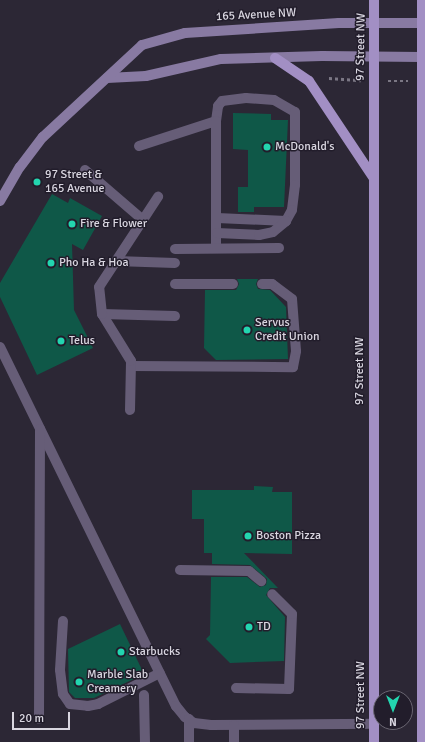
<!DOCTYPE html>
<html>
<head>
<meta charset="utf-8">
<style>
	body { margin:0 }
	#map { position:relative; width:425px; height:742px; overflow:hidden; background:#2c2735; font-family:Signika,sans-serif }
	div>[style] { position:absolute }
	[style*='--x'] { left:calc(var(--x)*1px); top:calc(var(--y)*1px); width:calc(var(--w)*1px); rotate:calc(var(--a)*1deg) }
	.building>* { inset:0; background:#0f5848 }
	.path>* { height:2.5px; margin-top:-1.25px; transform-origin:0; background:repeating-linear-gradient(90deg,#7b7784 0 3px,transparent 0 6px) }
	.lane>* { height:10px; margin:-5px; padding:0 5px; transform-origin:5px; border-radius:5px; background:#665d77 }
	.secondary>* { height:10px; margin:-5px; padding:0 5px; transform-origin:5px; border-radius:5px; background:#887aa2 }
	.primary>* { height:10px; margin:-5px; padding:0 5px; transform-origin:5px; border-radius:5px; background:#a28fc4 }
	.dots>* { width:11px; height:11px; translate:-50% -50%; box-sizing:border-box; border:2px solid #221d2b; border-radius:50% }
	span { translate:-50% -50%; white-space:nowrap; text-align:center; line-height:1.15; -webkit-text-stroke:3px #221d2b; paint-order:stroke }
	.street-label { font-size:12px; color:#d9d6e0 }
	.poi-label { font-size:12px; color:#d9d6e0 }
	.left { translate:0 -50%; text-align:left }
	.north { position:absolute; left:373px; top:690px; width:40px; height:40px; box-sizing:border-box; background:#221d2b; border:1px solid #6b6773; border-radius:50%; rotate:180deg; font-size:11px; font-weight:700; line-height:16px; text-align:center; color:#d9d6e0 }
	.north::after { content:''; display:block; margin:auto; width:14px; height:18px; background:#23d5af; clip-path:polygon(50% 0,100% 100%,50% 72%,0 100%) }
	.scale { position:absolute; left:12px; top:712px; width:58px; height:18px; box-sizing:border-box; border:2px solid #d9d6e0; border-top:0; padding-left:5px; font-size:12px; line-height:14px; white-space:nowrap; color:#d9d6e0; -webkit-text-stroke:3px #221d2b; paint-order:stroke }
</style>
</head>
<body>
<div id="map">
	<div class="building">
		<div style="clip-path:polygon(233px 113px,271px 114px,271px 120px,288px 120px,284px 207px,254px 207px,254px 212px,238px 212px,238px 187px,248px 187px,248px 150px,233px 149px)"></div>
		<div style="clip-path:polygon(52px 194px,68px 203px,70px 198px,102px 216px,83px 250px,72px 244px,74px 310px,93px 348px,37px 375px,0 297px,0 283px)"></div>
		<div style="clip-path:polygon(237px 279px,258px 279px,256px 284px,258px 289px,270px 290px,286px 307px,288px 359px,216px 360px,204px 348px,205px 290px,236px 290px,239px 284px)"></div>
		<div style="clip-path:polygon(254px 486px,273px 487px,272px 492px,292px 492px,292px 554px,244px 553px,278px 588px,270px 588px,266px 595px,285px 617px,284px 661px,230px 663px,206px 639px,210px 635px,211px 577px,247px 577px,260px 587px,266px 585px,267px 579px,250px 565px,212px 564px,212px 553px,204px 553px,204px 519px,192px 519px,192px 490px,254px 490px)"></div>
		<div style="clip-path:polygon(120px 624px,144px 674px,94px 698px,75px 698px,69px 692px,68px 649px)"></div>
	</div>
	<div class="path">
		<div style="--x:329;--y:78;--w:32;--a:4"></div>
		<div style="--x:388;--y:81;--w:20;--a:0"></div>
	</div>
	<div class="lane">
		<div style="--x:216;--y:121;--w:15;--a:-82"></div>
		<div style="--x:218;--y:106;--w:6;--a:-51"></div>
		<div style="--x:222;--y:101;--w:24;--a:-7"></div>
		<div style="--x:246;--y:98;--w:28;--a:4"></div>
		<div style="--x:274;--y:100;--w:24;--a:30"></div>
		<div style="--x:295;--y:112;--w:73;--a:90"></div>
		<div style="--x:295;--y:185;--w:25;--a:97"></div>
		<div style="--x:292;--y:210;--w:13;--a:119"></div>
		<div style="--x:286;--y:221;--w:69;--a:-177.5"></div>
		<div style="--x:139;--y:146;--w:81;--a:-18"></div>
		<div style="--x:216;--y:121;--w:127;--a:90"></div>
		<div style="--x:85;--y:170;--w:77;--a:40.8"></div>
		<div style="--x:217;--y:233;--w:42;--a:2.7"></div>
		<div style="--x:259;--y:235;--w:14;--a:-12"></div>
		<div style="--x:273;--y:232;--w:17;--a:-40"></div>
		<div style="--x:175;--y:249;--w:104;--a:-0.6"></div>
		<div style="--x:116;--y:261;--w:59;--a:1.9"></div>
		<div style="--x:175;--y:284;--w:58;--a:0"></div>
		<div style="--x:102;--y:314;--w:73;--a:1.6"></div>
		<div style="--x:0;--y:347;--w:400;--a:63.9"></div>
		<div style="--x:176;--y:706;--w:14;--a:51"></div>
		<div style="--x:185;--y:717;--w:11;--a:34"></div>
		<div style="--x:194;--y:723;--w:17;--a:7"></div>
		<div style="--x:211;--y:725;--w:163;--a:-0.4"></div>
		<div style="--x:131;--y:366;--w:162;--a:0.4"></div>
		<div style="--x:293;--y:367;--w:16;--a:-79"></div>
		<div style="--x:296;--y:351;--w:52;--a:-94.4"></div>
		<div style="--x:292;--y:299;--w:25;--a:-143"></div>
		<div style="--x:272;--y:284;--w:10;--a:180"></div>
		<div style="--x:130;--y:410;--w:49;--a:-88.8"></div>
		<div style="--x:131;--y:361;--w:55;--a:-121.7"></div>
		<div style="--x:102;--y:314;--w:27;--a:-96"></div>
		<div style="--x:99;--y:287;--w:108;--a:-56.8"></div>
		<div style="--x:180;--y:570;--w:69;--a:0.8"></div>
		<div style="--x:249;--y:571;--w:16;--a:40"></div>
		<div style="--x:63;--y:621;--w:49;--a:93.5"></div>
		<div style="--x:60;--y:670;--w:24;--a:83"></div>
		<div style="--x:63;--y:694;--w:12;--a:55"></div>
		<div style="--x:70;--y:704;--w:18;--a:6"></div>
		<div style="--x:88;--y:706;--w:10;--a:-11"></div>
		<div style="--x:98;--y:704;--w:69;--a:-26.6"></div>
		<div style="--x:236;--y:688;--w:53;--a:1.1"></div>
		<div style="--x:289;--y:689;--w:75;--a:-87.7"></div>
		<div style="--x:292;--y:614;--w:28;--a:-135"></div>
		<div style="--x:144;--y:695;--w:47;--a:88.8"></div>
		<div style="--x:39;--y:719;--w:290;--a:-89.8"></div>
		<div style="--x:234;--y:725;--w:17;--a:90"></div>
		<div style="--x:189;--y:742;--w:23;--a:-90"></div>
	</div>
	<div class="secondary">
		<div style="--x:107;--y:78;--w:39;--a:-3"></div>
		<div style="--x:146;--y:76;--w:77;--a:-12.8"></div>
		<div style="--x:221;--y:59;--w:101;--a:-1.7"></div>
		<div style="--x:322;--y:56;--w:99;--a:0.6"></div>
		<div style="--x:0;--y:201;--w:39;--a:-60"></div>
		<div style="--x:20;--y:167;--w:38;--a:-53"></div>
		<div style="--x:43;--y:137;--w:135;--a:-42.9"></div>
		<div style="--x:142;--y:45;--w:45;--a:-15.6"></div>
		<div style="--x:185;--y:33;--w:154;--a:-3.7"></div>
		<div style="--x:339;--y:23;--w:83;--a:0"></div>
	</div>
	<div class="primary">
		<div style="--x:422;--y:0;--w:742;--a:90"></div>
		<div style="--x:275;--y:58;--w:41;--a:34.1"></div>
		<div style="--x:309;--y:81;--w:115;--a:56.3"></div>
		<div style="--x:374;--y:742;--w:742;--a:-90"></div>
	</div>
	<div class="dots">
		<div style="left:267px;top:147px;background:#23d5af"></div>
		<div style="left:37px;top:182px;background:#23d5af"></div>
		<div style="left:72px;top:224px;background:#23d5af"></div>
		<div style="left:51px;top:263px;background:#23d5af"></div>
		<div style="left:247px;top:330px;background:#23d5af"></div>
		<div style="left:61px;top:341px;background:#23d5af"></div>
		<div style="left:248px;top:536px;background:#23d5af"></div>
		<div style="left:249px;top:627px;background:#23d5af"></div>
		<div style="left:121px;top:652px;background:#23d5af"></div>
		<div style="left:79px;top:682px;background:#23d5af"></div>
	</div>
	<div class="street-label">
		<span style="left:256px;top:15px;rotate:-3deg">165 Avenue NW</span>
		<span style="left:361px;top:47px;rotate:-89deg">97 Street NW</span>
		<span style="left:360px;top:371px;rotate:-90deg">97 Street NW</span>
		<span style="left:361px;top:695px;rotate:-90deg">97 Street NW</span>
	</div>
	<div class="poi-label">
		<span class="left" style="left:275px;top:147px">McDonald's</span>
		<span class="left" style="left:45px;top:182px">97 Street &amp;<br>165 Avenue</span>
		<span class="left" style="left:80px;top:224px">Fire &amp; Flower</span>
		<span class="left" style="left:59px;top:263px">Pho Ha &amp; Hoa</span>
		<span class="left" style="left:255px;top:330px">Servus<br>Credit Union</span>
		<span class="left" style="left:69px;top:341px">Telus</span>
		<span class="left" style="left:256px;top:536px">Boston Pizza</span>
		<span class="left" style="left:257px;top:627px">TD</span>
		<span class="left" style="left:129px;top:652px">Starbucks</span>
		<span class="left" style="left:87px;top:682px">Marble Slab<br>Creamery</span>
	</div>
	<div class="north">N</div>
	<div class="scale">20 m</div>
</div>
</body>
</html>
